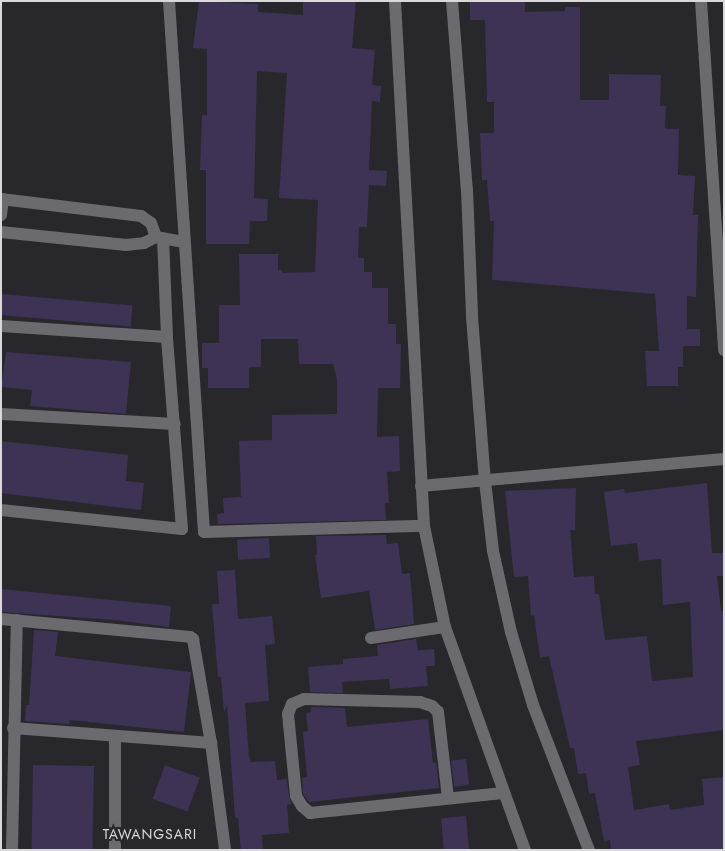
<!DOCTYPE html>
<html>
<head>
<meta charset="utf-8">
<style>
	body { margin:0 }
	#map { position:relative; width:725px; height:851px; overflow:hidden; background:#28272c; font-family:Jost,sans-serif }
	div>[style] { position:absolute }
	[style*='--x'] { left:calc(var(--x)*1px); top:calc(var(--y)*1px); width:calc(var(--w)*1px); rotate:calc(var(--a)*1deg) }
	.building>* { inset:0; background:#3e3355; transform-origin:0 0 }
	.minor>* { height:12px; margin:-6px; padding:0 6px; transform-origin:6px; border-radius:6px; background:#6b6a6f }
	span { translate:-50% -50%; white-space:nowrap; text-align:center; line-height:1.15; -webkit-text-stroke:4px #28272c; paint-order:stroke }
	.quarter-label { font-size:14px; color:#d9d8db; letter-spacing:1px }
	.frame { position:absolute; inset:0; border:2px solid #d9d8db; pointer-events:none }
</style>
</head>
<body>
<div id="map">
	<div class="building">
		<div style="clip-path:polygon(199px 1px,258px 4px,258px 12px,303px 15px,303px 1px,356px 1px,352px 48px,375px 50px,372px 85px,381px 86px,380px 102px,372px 101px,369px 170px,387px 171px,386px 186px,369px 185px,367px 227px,359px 227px,358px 258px,364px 258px,364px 272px,372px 272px,372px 288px,388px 288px,388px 324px,396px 324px,396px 344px,401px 344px,400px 388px,378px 388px,377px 437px,399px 436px,400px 471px,387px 472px,389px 503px,385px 503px,386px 520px,218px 524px,217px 514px,224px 513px,223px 498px,241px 497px,239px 441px,272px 440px,272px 415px,337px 414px,337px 379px,333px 364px,299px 364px,298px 339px,261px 339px,261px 367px,249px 367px,249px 388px,208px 388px,208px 368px,202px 368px,202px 343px,219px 343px,219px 305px,240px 305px,239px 254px,278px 254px,278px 270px,282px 270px,282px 273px,315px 272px,318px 200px,279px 198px,287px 73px,257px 71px,254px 198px,268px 199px,267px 221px,250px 221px,249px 244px,206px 244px,206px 170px,200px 170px,202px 115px,207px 115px,207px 49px,193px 48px)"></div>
		<div style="clip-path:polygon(470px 1px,525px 2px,525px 12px,565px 11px,565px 7px,580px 7px,580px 100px,609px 100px,609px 74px,661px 75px,660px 106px,666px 106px,665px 129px,679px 129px,678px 175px,695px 176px,693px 215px,698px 215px,696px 297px,687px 296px,687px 329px,700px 329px,700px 346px,683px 346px,683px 367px,678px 367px,678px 386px,647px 386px,645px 351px,659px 351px,655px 294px,492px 280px,494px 221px,490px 221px,487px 180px,482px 180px,480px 133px,494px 133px,494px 102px,487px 102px,485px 20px,470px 20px)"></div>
		<div style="left:1px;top:294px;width:132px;height:21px;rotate:5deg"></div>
		<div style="clip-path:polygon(6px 352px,131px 362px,126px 414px,30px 406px,32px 390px,1px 387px)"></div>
		<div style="clip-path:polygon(1px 441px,128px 455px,126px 481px,144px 483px,141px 510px,1px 493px)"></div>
		<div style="clip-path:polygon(707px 483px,712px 553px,724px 553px,724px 576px,717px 576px,721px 611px,724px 611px,724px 730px,636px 741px,640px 765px,628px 767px,634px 810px,669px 804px,670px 810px,704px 805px,702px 779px,724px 777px,724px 850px,611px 850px,610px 840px,604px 841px,595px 793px,589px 794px,586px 773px,578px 774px,574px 748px,570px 748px,549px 656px,540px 658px,534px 615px,531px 616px,528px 576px,514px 577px,505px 491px,576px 488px,575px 530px,570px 530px,574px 577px,594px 576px,595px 594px,599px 594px,605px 640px,647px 636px,652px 681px,693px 677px,690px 602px,663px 605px,661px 559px,639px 561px,637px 543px,611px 546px,604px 492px,624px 489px,625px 493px)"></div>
		<div style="clip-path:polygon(386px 535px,387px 544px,398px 543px,402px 574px,410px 573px,414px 624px,375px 630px,369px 591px,321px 598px,315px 555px,317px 555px,316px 536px)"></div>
		<div style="left:269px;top:538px;width:20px;height:32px;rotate:87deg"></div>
		<div style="clip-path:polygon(235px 570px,238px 619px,272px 616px,275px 644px,265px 645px,269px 701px,245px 703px,249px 757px,251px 762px,275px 761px,277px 780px,287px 779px,289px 797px,292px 804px,287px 805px,289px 833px,262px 835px,263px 850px,241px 850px,238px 818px,235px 818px,227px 705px,224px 712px,221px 677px,218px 677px,212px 604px,219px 604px,217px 571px)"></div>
		<div style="clip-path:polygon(1px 589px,171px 606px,169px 627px,115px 620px,1px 612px)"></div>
		<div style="clip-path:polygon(34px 630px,58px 632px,55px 656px,191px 672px,184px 732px,70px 720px,69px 724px,25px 721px,26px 705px,29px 705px)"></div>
		<div style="clip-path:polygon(416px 639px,418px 650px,434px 649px,435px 666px,426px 666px,428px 686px,390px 689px,389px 679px,342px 682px,343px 693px,310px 692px,308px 667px,343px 664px,343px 659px,378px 656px,377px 645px)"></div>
		<div style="clip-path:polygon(311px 707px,345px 708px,347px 727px,428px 719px,433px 763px,436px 762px,439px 788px,309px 802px,303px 794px,302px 778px,307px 777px,303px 732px,308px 731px,306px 713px,311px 712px)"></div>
		<div style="left:466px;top:759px;width:26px;height:15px;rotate:83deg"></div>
		<div style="left:33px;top:765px;width:61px;height:85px;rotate:1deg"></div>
		<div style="left:165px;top:765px;width:37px;height:36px;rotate:20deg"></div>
		<div style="left:466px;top:816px;width:34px;height:25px;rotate:85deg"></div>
	</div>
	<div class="minor">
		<div style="--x:169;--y:1;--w:532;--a:86.23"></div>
		<div style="--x:204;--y:532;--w:220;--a:-1.6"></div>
		<div style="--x:395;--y:1;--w:526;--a:86.84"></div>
		<div style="--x:424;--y:526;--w:103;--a:78.3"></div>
		<div style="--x:445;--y:627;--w:237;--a:70.3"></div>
		<div style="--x:452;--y:1;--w:190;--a:85.5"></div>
		<div style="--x:467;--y:190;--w:127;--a:87.7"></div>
		<div style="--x:472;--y:317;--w:165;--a:85.5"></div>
		<div style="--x:485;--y:481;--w:70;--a:83.5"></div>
		<div style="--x:493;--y:551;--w:83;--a:77.5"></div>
		<div style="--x:511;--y:632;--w:76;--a:73.2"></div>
		<div style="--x:533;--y:705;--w:155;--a:68.9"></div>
		<div style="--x:701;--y:1;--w:350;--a:86.2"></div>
		<div style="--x:1;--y:199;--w:141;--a:6.9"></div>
		<div style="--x:141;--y:216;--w:12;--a:35"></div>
		<div style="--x:151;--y:223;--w:15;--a:70"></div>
		<div style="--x:1;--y:215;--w:16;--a:-83"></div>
		<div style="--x:1;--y:232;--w:126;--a:5.9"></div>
		<div style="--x:126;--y:245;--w:18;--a:-6"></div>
		<div style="--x:144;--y:243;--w:13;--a:-27"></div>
		<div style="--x:156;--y:237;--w:29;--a:10"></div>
		<div style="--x:1;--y:326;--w:166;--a:3.8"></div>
		<div style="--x:1;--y:414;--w:174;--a:3.3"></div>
		<div style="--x:421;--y:486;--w:304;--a:-5.1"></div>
		<div style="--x:1;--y:510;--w:182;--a:6"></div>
		<div style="--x:182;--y:529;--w:193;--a:-94.5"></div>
		<div style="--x:167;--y:337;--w:98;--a:-92.3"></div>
		<div style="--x:1;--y:619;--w:190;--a:5.4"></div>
		<div style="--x:190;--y:637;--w:4;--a:34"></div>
		<div style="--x:193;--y:639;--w:106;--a:80.2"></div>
		<div style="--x:211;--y:743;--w:108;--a:82.5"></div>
		<div style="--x:371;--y:638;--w:75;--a:-8.5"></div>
		<div style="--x:13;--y:728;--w:199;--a:4.3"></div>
		<div style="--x:448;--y:798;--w:87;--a:-96.6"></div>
		<div style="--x:438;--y:712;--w:8;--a:-135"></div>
		<div style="--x:432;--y:706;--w:13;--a:-162"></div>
		<div style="--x:420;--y:702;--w:116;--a:-178.5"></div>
		<div style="--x:304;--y:699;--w:13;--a:157"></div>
		<div style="--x:292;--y:704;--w:11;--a:112"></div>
		<div style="--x:288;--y:714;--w:82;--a:84.4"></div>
		<div style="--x:296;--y:796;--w:12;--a:59"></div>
		<div style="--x:302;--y:806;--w:11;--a:41"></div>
		<div style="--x:310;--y:813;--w:194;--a:-5.9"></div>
		<div style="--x:12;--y:850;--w:230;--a:-88.8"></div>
		<div style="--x:115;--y:850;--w:113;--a:-90"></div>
	</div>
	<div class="quarter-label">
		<span style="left:150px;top:834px">TAWANGSARI</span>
	</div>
	<div class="frame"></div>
</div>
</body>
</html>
